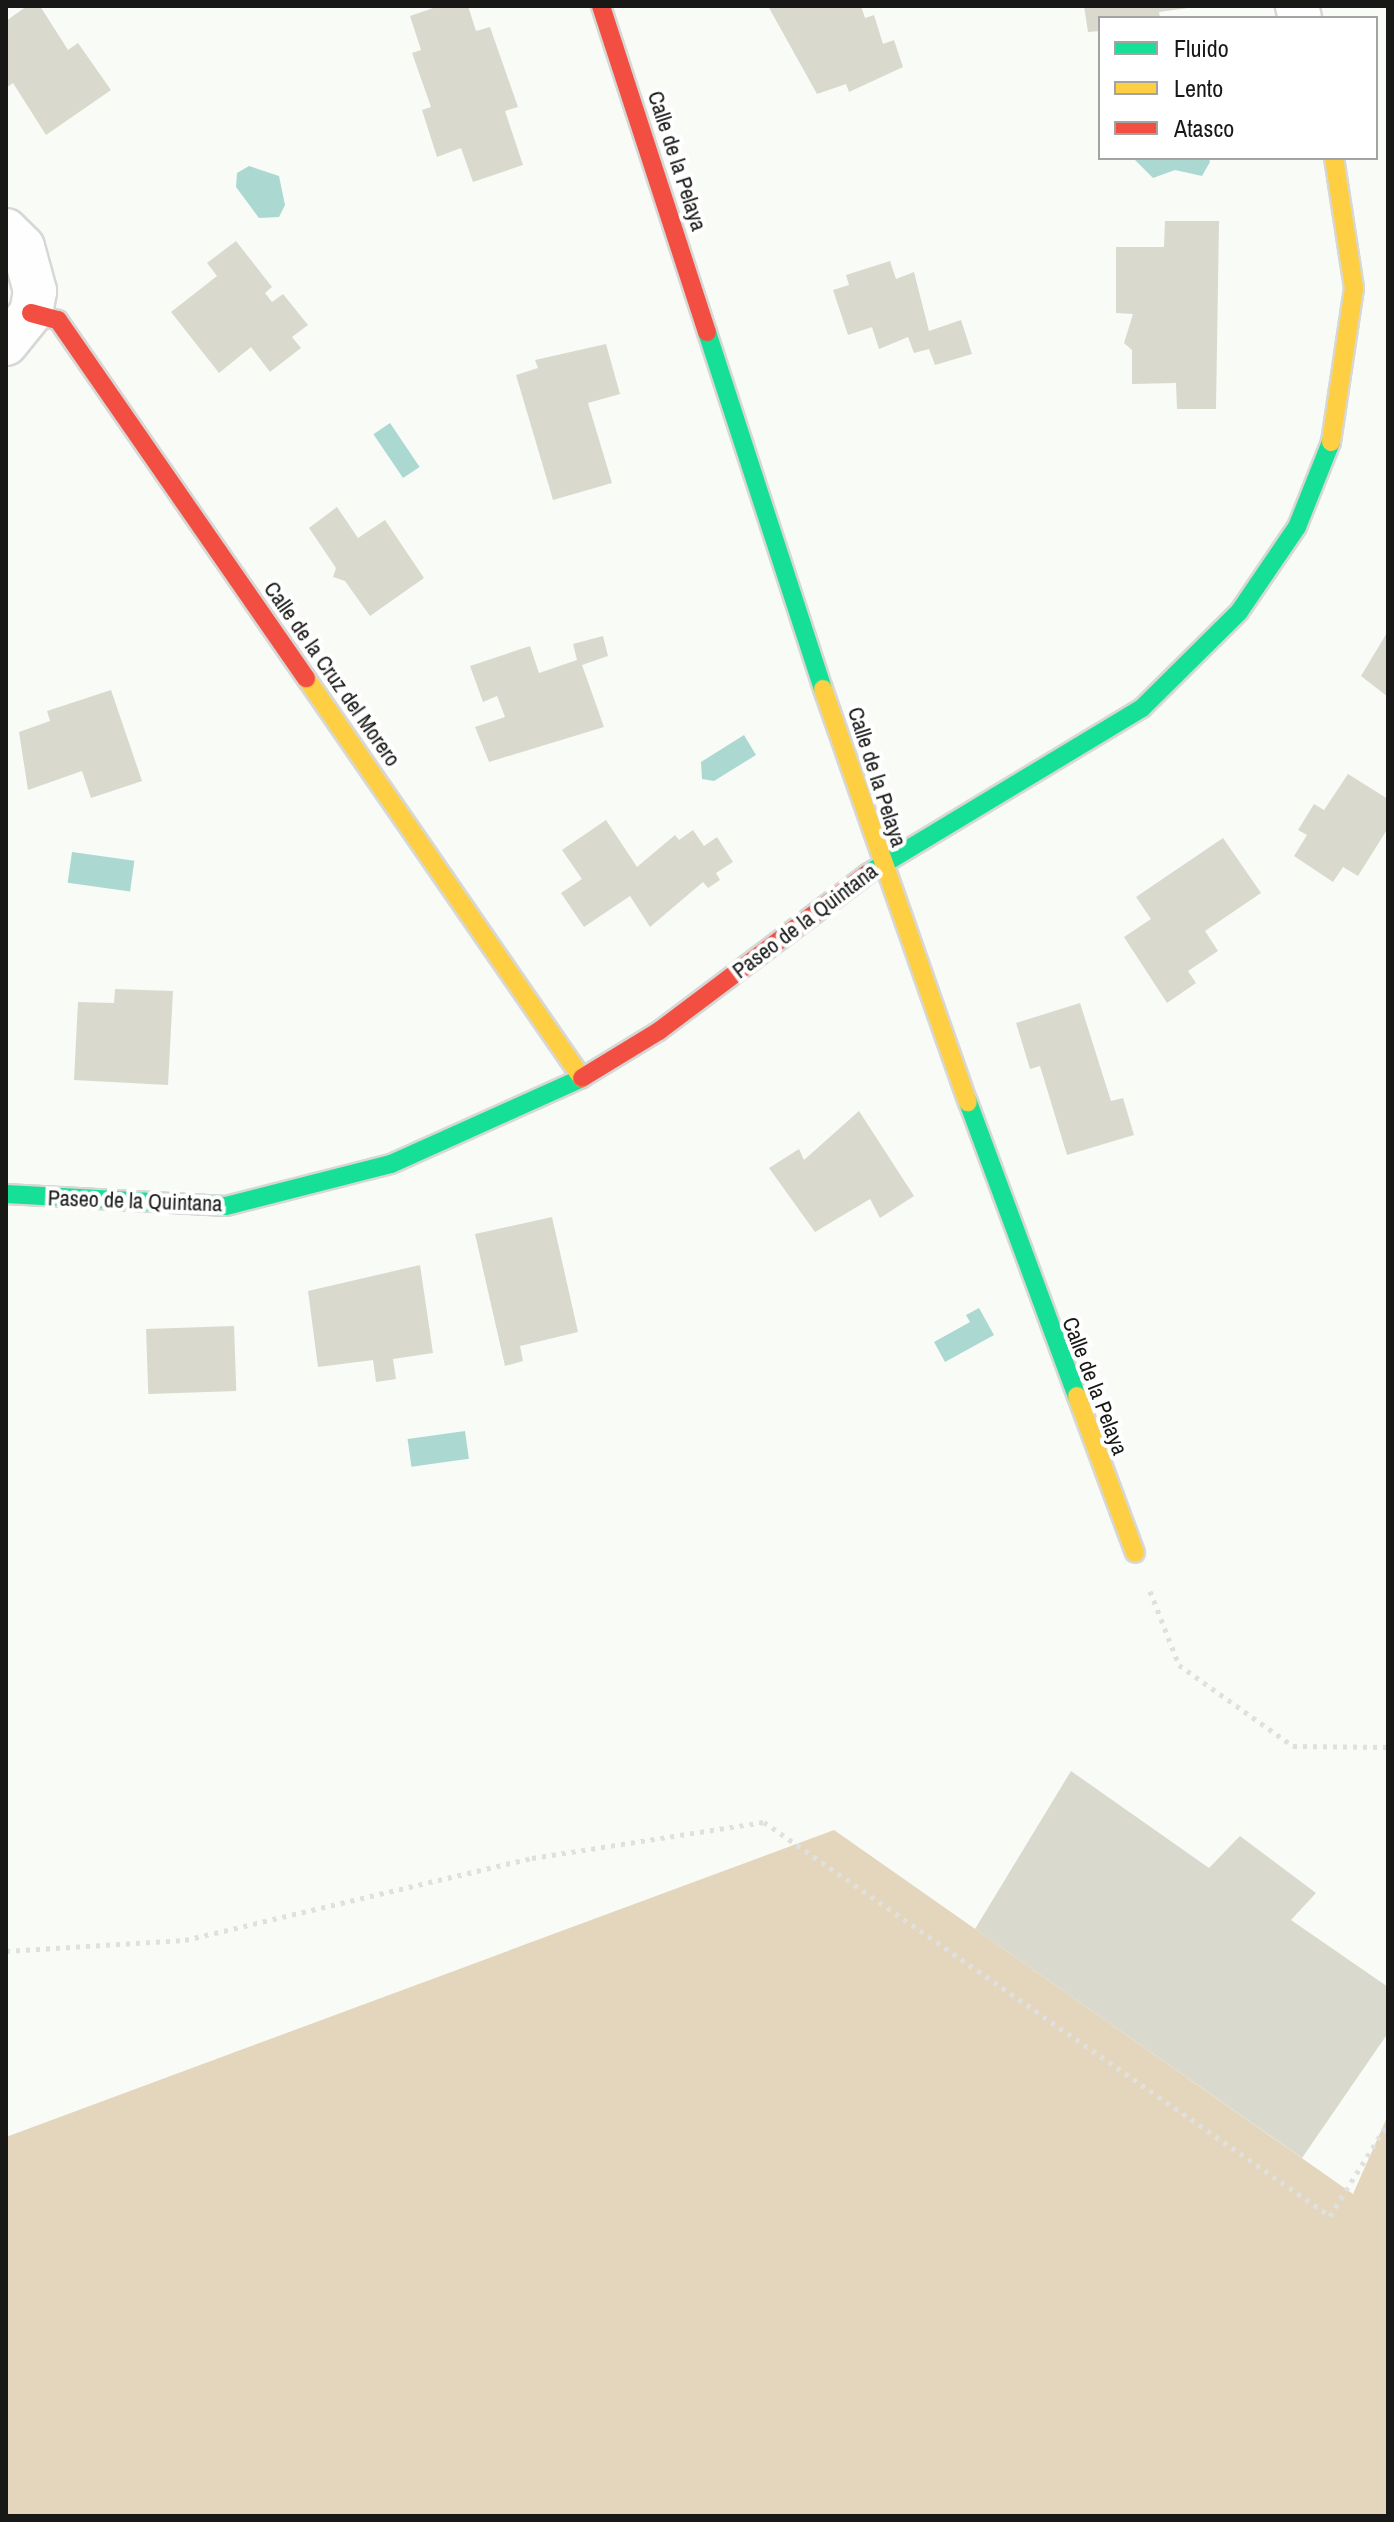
<!DOCTYPE html>
<html>
<head>
<meta charset="utf-8">
<style>
	body { margin:0 }
	#map { position:relative; width:1394px; height:2522px; overflow:hidden; background:#f9fbf7; font-family:"Archivo Narrow",sans-serif }
	div>[style] { position:absolute }
	[style*='--x'] { left:calc(var(--x)*1px); top:calc(var(--y)*1px); width:calc(var(--w)*1px); rotate:calc(var(--a)*1deg) }
	.forest>* { inset:0; background:#e4d6bd }
	.water>* { inset:0; background:#acd8d2; transform-origin:0 0 }
	.building>* { inset:0; background:#d9d9ce; transform-origin:0 0 }
	.path>* { height:5px; margin-top:-2.5px; transform-origin:0; background:repeating-linear-gradient(90deg,#e0e0de 0 4px,transparent 0 10px) }
	.roads { filter:drop-shadow(2px 0 #d7d8d5) drop-shadow(-2px 0 #d7d8d5) drop-shadow(0 2px #d7d8d5) drop-shadow(0 -2px #d7d8d5) }
	.street>* { height:42px; margin:-21px; padding:0 21px; transform-origin:21px; border-radius:21px; background:#fefefe }
	.fast>* { height:18px; margin:-9px; padding:0 9px; transform-origin:9px; border-radius:9px; background:#16e098 }
	.slow>* { height:18px; margin:-9px; padding:0 9px; transform-origin:9px; border-radius:9px; background:#ffcf43 }
	.jam>* { height:18px; margin:-9px; padding:0 9px; transform-origin:9px; border-radius:9px; background:#f24e42 }
	span { translate:-50% -50%; white-space:nowrap; text-align:center; line-height:1.15; -webkit-text-stroke:8px #fff; paint-order:stroke }
	.street-label { font-size:22px; color:#181917 }
	.frame { position:absolute; inset:0; border:8px solid #181917; pointer-events:none }
	.legend { position:absolute; left:1098px; top:16px; width:280px; height:144px; box-sizing:border-box; background:#fff; border:2px solid #a3a3a2; margin:0; padding:10px 14px; list-style:none; font-size:24px; color:#181917 }
	.legend li { display:flex; align-items:center; gap:16px; height:40px }
	.legend b { width:40px; border:2px solid #a3a3a2 }
</style>
</head>
<body>
<div id="map">
	<div class="forest">
		<div style="clip-path:polygon(834px 1830px,1353px 2194px,1388px 2115px,1388px 2516px,6px 2516px,6px 2137px)"></div>
	</div>
	<div class="water">
		<div style="clip-path:polygon(1133px 158px,1209px 158px,1210px 162px,1202px 176px,1175px 170px,1153px 178px)"></div>
		<div style="clip-path:polygon(249px 166px,279px 176px,285px 205px,279px 217px,259px 218px,236px 187px,237px 173px)"></div>
		<div style="left:390px;top:423px;width:53px;height:20px;rotate:56deg"></div>
		<div style="clip-path:polygon(744px 735px,756px 755px,714px 781px,702px 779px,701px 762px)"></div>
		<div style="left:72px;top:852px;width:63px;height:31px;rotate:8deg"></div>
		<div style="clip-path:polygon(979px 1308px,994px 1335px,945px 1362px,934px 1342px,970px 1322px,966px 1315px)"></div>
		<div style="left:465px;top:1431px;width:28px;height:58px;rotate:82deg"></div>
	</div>
	<div class="building">
		<div style="clip-path:polygon(27px 6px,40px 6px,68px 50px,78px 43px,111px 90px,46px 135px,13px 83px,6px 88px,6px 21px)"></div>
		<div style="clip-path:polygon(439px 6px,468px 6px,476px 31px,490px 27px,518px 107px,505px 111px,523px 165px,473px 182px,461px 148px,437px 157px,422px 110px,431px 107px,412px 53px,421px 50px,410px 16px)"></div>
		<div style="clip-path:polygon(768px 6px,861px 6px,865px 18px,874px 15px,883px 44px,894px 40px,903px 67px,849px 92px,846px 84px,817px 94px)"></div>
		<div style="clip-path:polygon(1084px 6px,1188px 6px,1188px 8px,1159px 12px,1160px 18px,1100px 18px,1100px 31px,1088px 32px)"></div>
		<div style="clip-path:polygon(1165px 221px,1219px 221px,1216px 409px,1177px 409px,1176px 383px,1132px 384px,1132px 350px,1124px 343px,1133px 314px,1116px 313px,1116px 247px,1164px 247px)"></div>
		<div style="clip-path:polygon(236px 241px,272px 287px,265px 293px,272px 302px,283px 294px,308px 325px,292px 337px,301px 348px,270px 372px,251px 347px,219px 373px,171px 312px,217px 276px,207px 263px)"></div>
		<div style="clip-path:polygon(890px 261px,896px 279px,914px 272px,929px 331px,961px 320px,972px 354px,935px 365px,929px 349px,914px 353px,908px 337px,879px 349px,872px 327px,848px 335px,833px 290px,849px 285px,846px 275px)"></div>
		<div style="clip-path:polygon(606px 344px,620px 394px,588px 403px,612px 483px,553px 500px,516px 375px,538px 368px,535px 360px)"></div>
		<div style="clip-path:polygon(337px 507px,358px 538px,385px 520px,424px 578px,370px 616px,345px 581px,333px 577px,336px 568px,309px 528px)"></div>
		<div style="clip-path:polygon(1388px 631px,1388px 697px,1361px 676px)"></div>
		<div style="clip-path:polygon(603px 636px,608px 656px,582px 665px,604px 727px,489px 762px,475px 727px,505px 717px,497px 696px,483px 702px,470px 666px,530px 646px,539px 673px,577px 660px,573px 644px)"></div>
		<div style="clip-path:polygon(111px 690px,142px 781px,91px 798px,82px 771px,28px 790px,19px 732px,50px 721px,47px 711px)"></div>
		<div style="clip-path:polygon(1348px 774px,1388px 799px,1388px 828px,1358px 876px,1343px 867px,1333px 882px,1294px 856px,1307px 835px,1298px 830px,1314px 804px,1324px 810px)"></div>
		<div style="clip-path:polygon(606px 820px,637px 867px,675px 835px,679px 840px,693px 830px,704px 846px,717px 837px,733px 862px,716px 873px,720px 880px,708px 888px,703px 882px,650px 927px,630px 896px,584px 927px,561px 893px,582px 879px,562px 850px)"></div>
		<div style="clip-path:polygon(1223px 838px,1261px 893px,1205px 931px,1218px 951px,1188px 971px,1196px 983px,1167px 1003px,1124px 937px,1151px 919px,1136px 897px)"></div>
		<div style="clip-path:polygon(115px 989px,173px 991px,168px 1085px,74px 1080px,78px 1002px,114px 1003px)"></div>
		<div style="clip-path:polygon(1080px 1003px,1111px 1101px,1123px 1098px,1134px 1135px,1067px 1155px,1040px 1066px,1030px 1069px,1016px 1023px)"></div>
		<div style="clip-path:polygon(859px 1111px,914px 1196px,880px 1218px,870px 1199px,815px 1232px,769px 1168px,799px 1149px,804px 1160px)"></div>
		<div style="clip-path:polygon(552px 1217px,578px 1332px,520px 1346px,523px 1361px,505px 1366px,475px 1234px)"></div>
		<div style="clip-path:polygon(420px 1265px,433px 1353px,393px 1359px,396px 1379px,376px 1382px,373px 1360px,318px 1367px,308px 1291px)"></div>
		<div style="left:234px;top:1326px;width:65px;height:88px;rotate:88deg"></div>
		<div style="clip-path:polygon(1071px 1771px,1209px 1868px,1240px 1836px,1316px 1893px,1291px 1920px,1388px 1987px,1388px 2033px,1302px 2158px,975px 1929px)"></div>
	</div>
	<div class="path">
		<div style="--x:1150;--y:1591;--w:79;--a:68.6"></div>
		<div style="--x:1179;--y:1665;--w:140;--a:35.4"></div>
		<div style="--x:1293;--y:1746;--w:95;--a:0.6"></div>
		<div style="--x:6;--y:1951;--w:179;--a:-3.5"></div>
		<div style="--x:185;--y:1940;--w:357;--a:-13.3"></div>
		<div style="--x:532;--y:1858;--w:235;--a:-8.8"></div>
		<div style="--x:764;--y:1822;--w:690;--a:34.84"></div>
		<div style="--x:1330;--y:2216;--w:110;--a:-58.1"></div>
	</div>
	<div class="roads">
		<div class="street">
			<div style="--x:1297;--y:6;--w:12;--a:76"></div>
			<div style="--x:6;--y:230;--w:24;--a:45"></div>
			<div style="--x:23;--y:247;--w:46;--a:74.7"></div>
			<div style="--x:35;--y:291;--w:22;--a:100"></div>
			<div style="--x:31;--y:313;--w:40;--a:129"></div>
		</div>
		<div class="fast">
			<div style="--x:707;--y:332;--w:375;--a:72"></div>
			<div style="--x:867;--y:874;--w:321;--a:-31.1"></div>
			<div style="--x:1142;--y:708;--w:136;--a:-44.7"></div>
			<div style="--x:1239;--y:612;--w:103;--a:-55.7"></div>
			<div style="--x:1297;--y:527;--w:92;--a:-68.2"></div>
			<div style="--x:968;--y:1102;--w:314;--a:69.7"></div>
			<div style="--x:6;--y:1194;--w:220;--a:3.1"></div>
			<div style="--x:226;--y:1206;--w:170;--a:-14.3"></div>
			<div style="--x:391;--y:1164;--w:209;--a:-24.2"></div>
		</div>
		<div class="slow">
			<div style="--x:1331;--y:442;--w:156;--a:-81.5"></div>
			<div style="--x:1354;--y:288;--w:132;--a:-98.7"></div>
			<div style="--x:306;--y:678;--w:486;--a:55.4"></div>
			<div style="--x:823;--y:689;--w:438;--a:70.7"></div>
			<div style="--x:1077;--y:1396;--w:167;--a:69.7"></div>
		</div>
		<div class="jam">
			<div style="--x:601;--y:6;--w:343;--a:72"></div>
			<div style="--x:31;--y:313;--w:28;--a:15"></div>
			<div style="--x:58;--y:320;--w:436;--a:55.3"></div>
			<div style="--x:582;--y:1078;--w:90;--a:-31.4"></div>
			<div style="--x:659;--y:1031;--w:261;--a:-37"></div>
		</div>
	</div>
	<div class="street-label">
		<span style="left:677px;top:161px;rotate:72deg">Calle de la Pelaya</span>
		<span style="left:332px;top:674px;rotate:55deg">Calle de la Cruz del Morero</span>
		<span style="left:877px;top:777px;rotate:72deg">Calle de la Pelaya</span>
		<span style="left:805px;top:921px;rotate:-37deg">Paseo de la Quintana</span>
		<span style="left:135px;top:1201px;rotate:2deg">Paseo de la Quintana</span>
		<span style="left:1095px;top:1386px;rotate:69deg">Calle de la Pelaya</span>
	</div>
	<div class="frame"></div>
	<ul class="legend">
	<li><b style="height:10px;background:#16e098"></b>Fluido</li>
	<li><b style="height:10px;background:#ffcf43"></b>Lento</li>
	<li><b style="height:10px;background:#f24e42"></b>Atasco</li>
	</ul>
</div>
</body>
</html>
